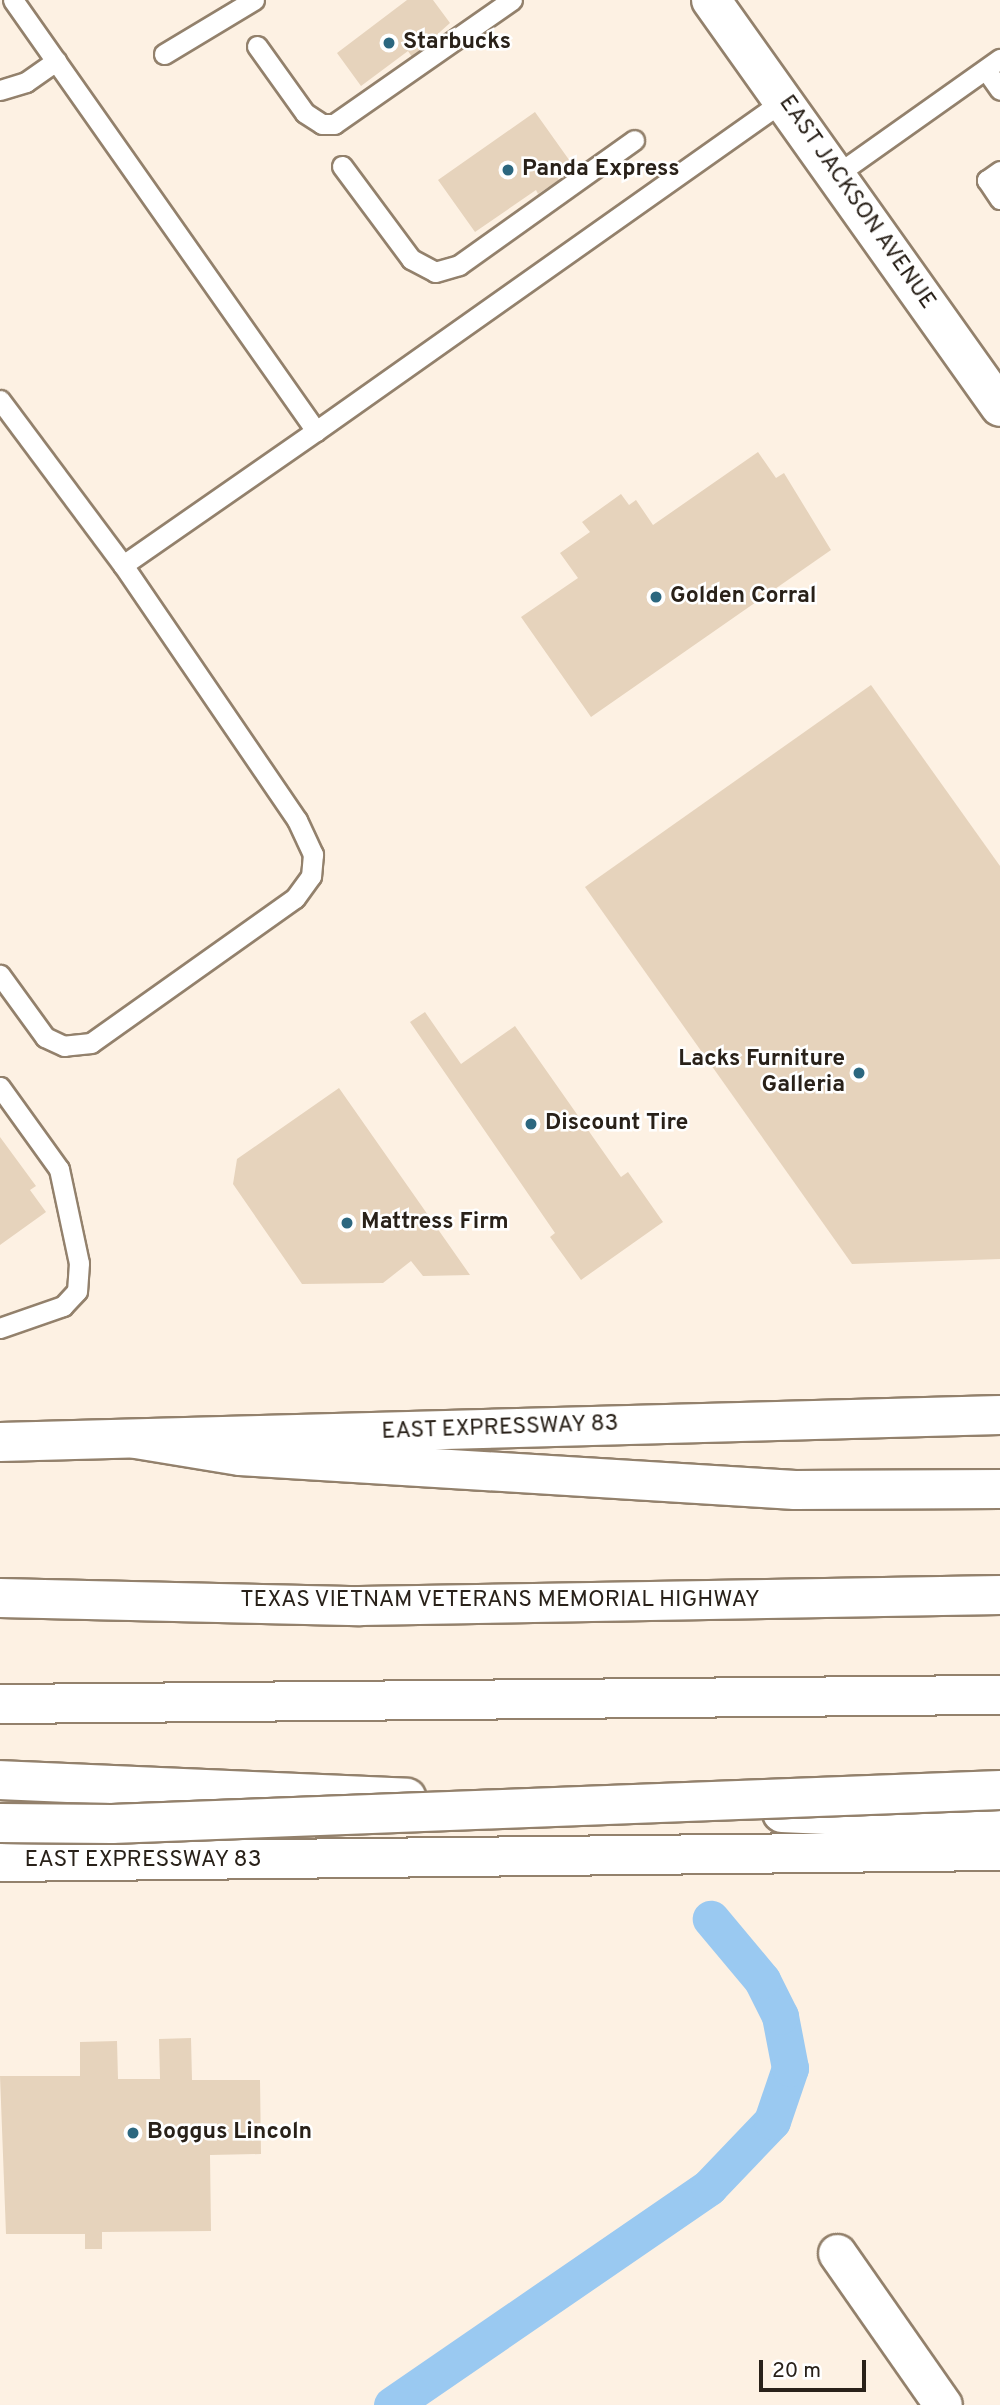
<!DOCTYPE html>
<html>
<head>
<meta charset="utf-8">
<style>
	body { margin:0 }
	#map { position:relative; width:1000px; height:2405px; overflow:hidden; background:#fdf1e3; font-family:Overpass,sans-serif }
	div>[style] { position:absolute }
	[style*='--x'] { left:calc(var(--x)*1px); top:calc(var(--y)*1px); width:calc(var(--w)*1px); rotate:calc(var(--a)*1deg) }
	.canal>* { height:37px; margin:-18.5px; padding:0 18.5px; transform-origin:18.5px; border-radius:18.5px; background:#9ac9f1 }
	.building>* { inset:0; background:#e6d3bc }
	.roads { filter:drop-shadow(2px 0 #93816c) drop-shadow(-2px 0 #93816c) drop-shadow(0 2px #93816c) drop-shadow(0 -2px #93816c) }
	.lane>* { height:19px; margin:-9.5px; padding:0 9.5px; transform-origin:9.5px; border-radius:9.5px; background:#fff }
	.street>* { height:37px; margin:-18.5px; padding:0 18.5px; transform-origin:18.5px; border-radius:18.5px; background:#fff }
	.secondary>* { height:38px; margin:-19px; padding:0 19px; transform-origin:19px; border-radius:19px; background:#fff }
	.highway>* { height:38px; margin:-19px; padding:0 19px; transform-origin:19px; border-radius:19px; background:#fff }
	.bridges { filter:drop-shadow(2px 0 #93816c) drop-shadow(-2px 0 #93816c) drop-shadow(0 2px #93816c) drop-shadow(0 -2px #93816c) }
	.highway-bridge>* { height:38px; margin:-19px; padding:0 19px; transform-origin:19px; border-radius:19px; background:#fff }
	.dots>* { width:19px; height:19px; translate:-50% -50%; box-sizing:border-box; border:4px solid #fff; border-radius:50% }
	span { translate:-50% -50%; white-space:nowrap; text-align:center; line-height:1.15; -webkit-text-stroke:5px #fff; paint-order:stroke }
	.poi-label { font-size:23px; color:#292119; font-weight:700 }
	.left { translate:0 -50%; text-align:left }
	.right { translate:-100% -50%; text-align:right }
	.street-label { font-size:23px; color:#292119 }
	.scale { position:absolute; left:759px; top:2360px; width:107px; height:32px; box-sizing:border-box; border:4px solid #292119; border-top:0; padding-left:9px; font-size:21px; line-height:24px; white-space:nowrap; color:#292119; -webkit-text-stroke:5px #fff; paint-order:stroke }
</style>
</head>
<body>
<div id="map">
	<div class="canal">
		<div style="--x:392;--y:2405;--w:385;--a:-34.5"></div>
		<div style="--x:709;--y:2187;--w:91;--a:-46.3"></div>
		<div style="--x:772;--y:2121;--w:56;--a:-71.2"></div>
		<div style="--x:790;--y:2068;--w:53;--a:-100.9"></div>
		<div style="--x:780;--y:2016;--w:40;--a:-116.6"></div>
		<div style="--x:762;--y:1980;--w:80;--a:-129.9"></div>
	</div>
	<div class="building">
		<div style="clip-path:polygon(407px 0,433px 0,450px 23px,412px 57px,408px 51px,361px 86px,337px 53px)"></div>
		<div style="clip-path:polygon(535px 112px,572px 164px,556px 175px,559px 180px,538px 194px,536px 190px,475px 232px,438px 180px)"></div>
		<div style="clip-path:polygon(758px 452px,776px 478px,784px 473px,831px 550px,591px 717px,521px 617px,578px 578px,560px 553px,590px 532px,582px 522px,621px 494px,629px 505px,636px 500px,653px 525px)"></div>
		<div style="clip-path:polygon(871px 685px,1000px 866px,1000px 1259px,852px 1264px,585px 887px)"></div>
		<div style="clip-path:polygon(425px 1012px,461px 1064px,515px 1026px,621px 1177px,628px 1172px,663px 1222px,581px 1280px,550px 1237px,555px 1233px,410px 1022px)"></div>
		<div style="clip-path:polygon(339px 1088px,470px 1275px,423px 1276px,411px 1261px,383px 1283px,302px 1284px,233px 1184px,237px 1159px)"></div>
		<div style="clip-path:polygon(0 1137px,36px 1186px,30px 1190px,46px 1212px,0 1245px)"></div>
		<div style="clip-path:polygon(191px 2038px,192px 2080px,260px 2080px,261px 2154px,210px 2155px,211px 2231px,102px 2232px,102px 2249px,85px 2249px,85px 2234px,6px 2234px,0 2076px,80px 2076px,80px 2042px,117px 2041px,118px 2079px,160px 2079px,159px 2039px)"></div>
	</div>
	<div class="roads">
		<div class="lane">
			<div style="--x:13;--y:0;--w:527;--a:54.89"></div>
			<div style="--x:316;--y:431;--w:572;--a:-35.25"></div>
			<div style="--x:257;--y:46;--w:82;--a:54.4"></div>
			<div style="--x:305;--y:113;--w:20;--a:33"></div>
			<div style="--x:322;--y:124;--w:12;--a:0"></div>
			<div style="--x:334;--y:124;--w:217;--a:-34.9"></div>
			<div style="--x:164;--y:54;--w:105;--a:-31"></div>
			<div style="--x:986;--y:70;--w:24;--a:55"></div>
			<div style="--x:0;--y:90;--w:27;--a:-17"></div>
			<div style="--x:26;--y:82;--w:37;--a:-35"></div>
			<div style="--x:342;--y:166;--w:116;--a:53.4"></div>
			<div style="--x:411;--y:259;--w:27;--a:28"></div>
			<div style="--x:435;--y:272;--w:25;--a:-16"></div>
			<div style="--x:459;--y:265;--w:215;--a:-35.5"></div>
			<div style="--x:1000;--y:171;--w:16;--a:145"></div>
			<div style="--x:987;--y:180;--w:23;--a:56"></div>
			<div style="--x:836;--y:175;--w:201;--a:-35.3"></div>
			<div style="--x:0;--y:400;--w:206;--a:53.3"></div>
			<div style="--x:123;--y:565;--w:309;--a:55.7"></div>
			<div style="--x:297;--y:820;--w:38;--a:65"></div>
			<div style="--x:313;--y:854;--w:22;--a:95"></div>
			<div style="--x:311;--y:876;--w:27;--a:126"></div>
			<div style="--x:295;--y:898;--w:250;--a:144.6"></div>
			<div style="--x:91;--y:1043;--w:27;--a:174"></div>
			<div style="--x:64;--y:1046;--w:21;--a:-155"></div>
			<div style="--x:45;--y:1037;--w:77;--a:-126"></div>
			<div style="--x:123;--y:565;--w:235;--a:-34.8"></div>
			<div style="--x:0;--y:1087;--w:101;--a:54.3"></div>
			<div style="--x:59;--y:1169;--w:96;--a:78"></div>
			<div style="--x:79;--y:1263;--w:28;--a:94"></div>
			<div style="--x:77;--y:1291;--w:21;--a:133"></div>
			<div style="--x:63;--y:1306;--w:67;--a:160.8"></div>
		</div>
		<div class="street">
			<div style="--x:837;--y:2253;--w:185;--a:55.1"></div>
		</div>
		<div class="secondary">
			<div style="--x:711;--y:0;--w:499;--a:54.6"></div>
			<div style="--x:0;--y:1442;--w:1000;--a:-1.55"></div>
			<div style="--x:0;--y:1862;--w:1000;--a:-0.63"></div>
		</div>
		<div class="highway">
			<div style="--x:136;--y:1439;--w:105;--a:9.3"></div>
			<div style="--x:240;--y:1456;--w:556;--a:3.51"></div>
			<div style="--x:795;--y:1490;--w:205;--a:-0.3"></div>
			<div style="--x:0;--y:1598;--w:360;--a:1.3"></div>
			<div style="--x:360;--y:1606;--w:640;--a:-0.98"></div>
			<div style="--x:0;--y:1704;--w:1000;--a:-0.52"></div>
			<div style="--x:0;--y:1780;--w:407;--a:2.5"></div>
			<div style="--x:782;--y:1813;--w:197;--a:2.6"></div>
			<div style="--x:979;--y:1822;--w:22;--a:21"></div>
		</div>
	</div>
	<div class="bridges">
		<div class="highway-bridge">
			<div style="--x:0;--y:1823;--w:112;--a:0.5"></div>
			<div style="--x:112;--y:1824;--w:889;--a:-2.19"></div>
		</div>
	</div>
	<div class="dots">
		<div style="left:389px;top:43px;background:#2c677f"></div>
		<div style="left:508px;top:170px;background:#2c677f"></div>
		<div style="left:656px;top:597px;background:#2c677f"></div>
		<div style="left:859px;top:1073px;background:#2c677f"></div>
		<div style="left:531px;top:1124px;background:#2c677f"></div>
		<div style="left:347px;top:1223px;background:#2c677f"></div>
		<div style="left:133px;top:2133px;background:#2c677f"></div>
	</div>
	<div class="poi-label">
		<span class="left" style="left:403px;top:43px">Starbucks</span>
		<span class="left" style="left:522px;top:170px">Panda Express</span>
		<span class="left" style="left:670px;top:597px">Golden Corral</span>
		<span class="right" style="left:845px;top:1073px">Lacks Furniture<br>Galleria</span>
		<span class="left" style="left:545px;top:1124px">Discount Tire</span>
		<span class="left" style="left:361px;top:1223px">Mattress Firm</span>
		<span class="left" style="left:147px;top:2133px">Boggus Lincoln</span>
	</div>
	<div class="street-label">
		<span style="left:856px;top:203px;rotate:55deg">EAST JACKSON AVENUE</span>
		<span style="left:500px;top:1429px;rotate:-2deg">EAST EXPRESSWAY 83</span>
		<span style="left:500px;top:1601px">TEXAS VIETNAM VETERANS MEMORIAL HIGHWAY</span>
		<span style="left:143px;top:1861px">EAST EXPRESSWAY 83</span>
	</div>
	<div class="scale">20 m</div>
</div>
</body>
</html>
